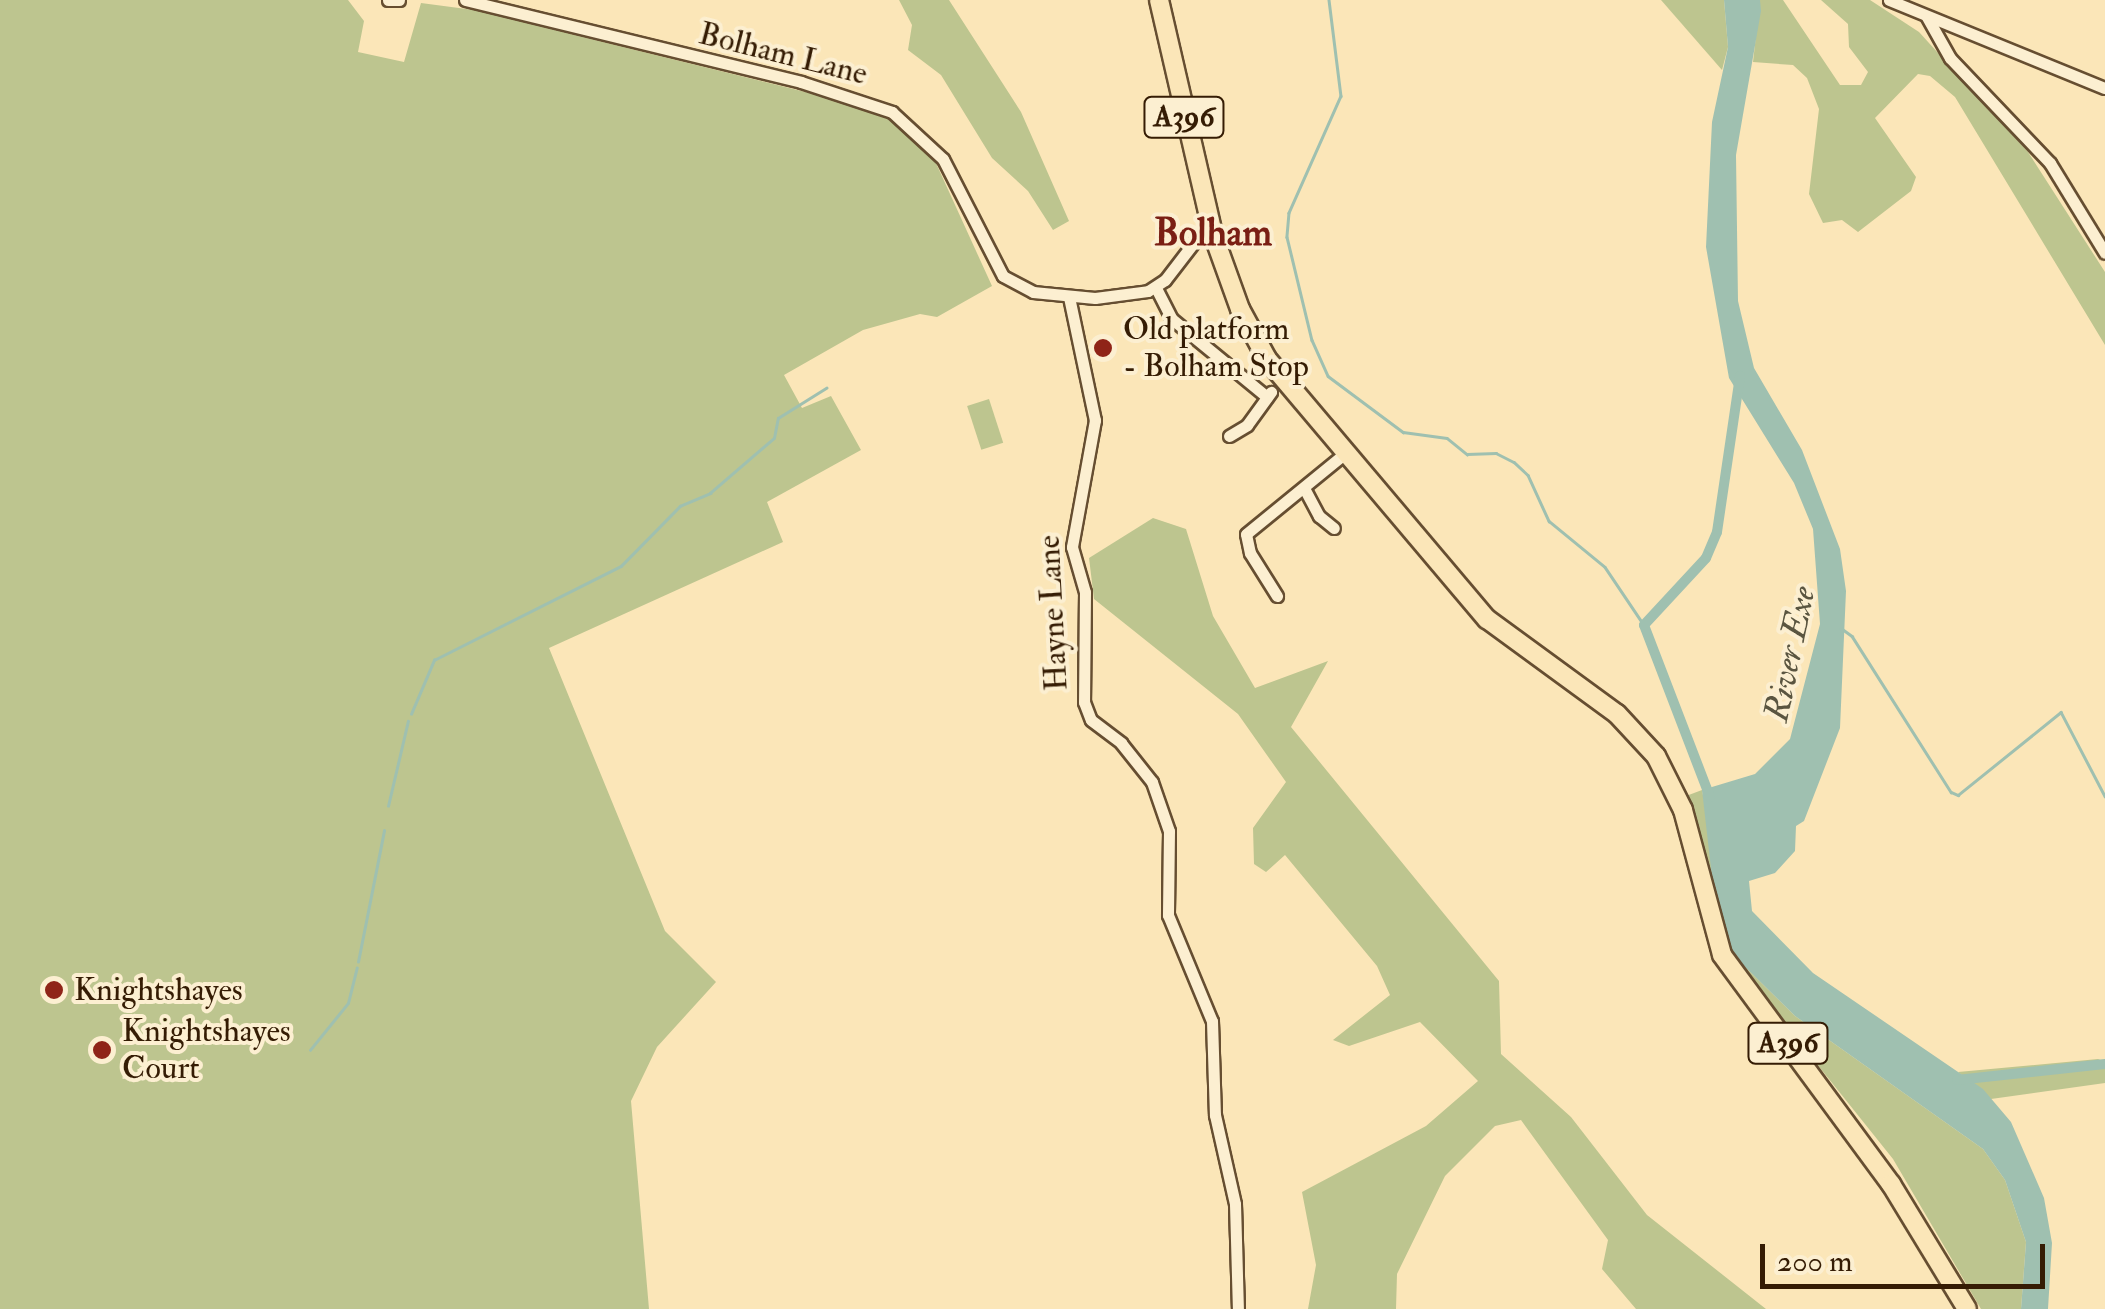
<!DOCTYPE html>
<html>
<head>
<meta charset="utf-8">
<style>
	body { margin:0 }
	#map { position:relative; width:2105px; height:1309px; overflow:hidden; background:#fbe6b8; font-family:"IM FELL Double Pica",serif }
	div>[style] { position:absolute }
	[style*='--x'] { left:calc(var(--x)*1px); top:calc(var(--y)*1px); width:calc(var(--w)*1px); rotate:calc(var(--a)*1deg) }
	.green>* { inset:0; background:#bdc58f; transform-origin:0 0 }
	.water>* { inset:0; background:#9fc0b0 }
	.stream>* { height:2.5px; margin:-1.25px; padding:0 1.25px; transform-origin:1.25px; border-radius:1.25px; background:#9fc0b0 }
	.canal>* { height:10px; margin:-5px; padding:0 5px; transform-origin:5px; border-radius:5px; background:#9fc0b0 }
	.roads { filter:drop-shadow(2px 0 #664e31) drop-shadow(-2px 0 #664e31) drop-shadow(0 2px #664e31) drop-shadow(0 -2px #664e31) }
	.minor>* { height:11px; margin:-5.5px; padding:0 5.5px; transform-origin:5.5px; border-radius:5.5px; background:#fcefd1 }
	.primary>* { height:18px; margin:-9px; padding:0 9px; transform-origin:9px; border-radius:9px; background:#fbe6b8 }
	.dots>* { width:28px; height:28px; translate:-50% -50%; box-sizing:border-box; border:5px solid #fcefd1; border-radius:50% }
	span { translate:-50% -50%; white-space:nowrap; text-align:center; line-height:1.15; -webkit-text-stroke:8px #fcefd1; paint-order:stroke }
	.shield-label span { padding:2px 8px; background:#fcefd1; border:2px solid; border-radius:8px; -webkit-text-stroke-width:0 }
	.shield-label { font-size:30px; color:#351c04; font-weight:700 }
	.street-label { font-size:32px; color:#351c04 }
	.poi-label { font-size:32px; color:#351c04 }
	.left { translate:0 -50%; text-align:left }
	.water-label { font-size:35px; color:#5a5540; font-style:italic }
	.quarter-label { font-size:38px; color:#7a1f14; font-weight:700 }
	.scale { position:absolute; left:1760px; top:1244px; width:285px; height:45px; box-sizing:border-box; border:5px solid #351c04; border-top:0; padding-left:12px; font-size:30px; line-height:35px; white-space:nowrap; color:#351c04; -webkit-text-stroke:8px #fcefd1; paint-order:stroke }
</style>
</head>
<body>
<div id="map">
	<div class="green">
		<div style="clip-path:polygon(0 0,348px 0,364px 21px,358px 52px,404px 62px,421px 3px,474px 10px,866px 107px,900px 125px,935px 161px,992px 286px,937px 317px,920px 314px,863px 330px,784px 375px,802px 408px,831px 396px,861px 450px,767px 502px,783px 542px,549px 648px,665px 931px,716px 982px,657px 1047px,631px 1101px,649px 1309px,0 1309px)"></div>
		<div style="clip-path:polygon(899px 0,949px 0,1021px 112px,1069px 221px,1053px 230px,1028px 191px,992px 158px,941px 75px,908px 50px,912px 25px)"></div>
		<div style="clip-path:polygon(1661px 0,1724px 0,1728px 47px,1722px 70px)"></div>
		<div style="clip-path:polygon(1760px 0,1783px 0,1840px 85px,1861px 85px,1868px 72px,1849px 47px,1848px 24px,1821px 0,1870px 0,1919px 32px,2028px 152px,2105px 272px,2105px 345px,1955px 97px,1930px 76px,1918px 74px,1875px 118px,1916px 177px,1911px 191px,1858px 232px,1842px 220px,1823px 223px,1809px 194px,1819px 109px,1807px 78px,1793px 65px,1753px 62px)"></div>
		<div style="left:989px;top:399px;width:46px;height:23px;rotate:72deg"></div>
		<div style="clip-path:polygon(1153px 518px,1186px 529px,1213px 616px,1255px 688px,1328px 661px,1291px 727px,1499px 981px,1501px 1054px,1571px 1117px,1647px 1215px,1766px 1309px,1636px 1309px,1602px 1269px,1608px 1240px,1521px 1120px,1495px 1126px,1445px 1176px,1397px 1274px,1396px 1309px,1308px 1309px,1316px 1265px,1302px 1192px,1426px 1126px,1478px 1081px,1420px 1022px,1349px 1046px,1333px 1040px,1390px 995px,1377px 966px,1285px 855px,1266px 872px,1254px 864px,1253px 828px,1286px 782px,1238px 714px,1094px 599px,1089px 558px)"></div>
		<div style="clip-path:polygon(1702px 790px,1733px 955px,1795px 1016px,1983px 1149px,2005px 1180px,2026px 1242px,2021px 1309px,1981px 1309px,1893px 1159px,1736px 963px,1721px 939px,1686px 796px)"></div>
		<div style="clip-path:polygon(2098px 1059px,2105px 1062px,2105px 1083px,1991px 1099px,1958px 1072px)"></div>
	</div>
	<div class="water">
		<div style="clip-path:polygon(1724px 0,1760px 0,1761px 11px,1736px 155px,1738px 301px,1754px 368px,1802px 450px,1840px 549px,1846px 591px,1840px 728px,1804px 821px,1796px 826px,1795px 851px,1775px 873px,1749px 881px,1752px 911px,1813px 973px,1983px 1089px,2011px 1122px,2044px 1198px,2052px 1243px,2048px 1309px,2021px 1309px,2026px 1242px,2005px 1180px,1983px 1149px,1795px 1016px,1733px 955px,1716px 912px,1702px 790px,1755px 774px,1790px 739px,1820px 624px,1813px 529px,1794px 483px,1729px 378px,1706px 247px,1712px 122px,1728px 47px)"></div>
	</div>
	<div class="stream">
		<div style="--x:1329;--y:0;--w:97;--a:82.9"></div>
		<div style="--x:1341;--y:96;--w:128;--a:114"></div>
		<div style="--x:1289;--y:213;--w:24;--a:95"></div>
		<div style="--x:1287;--y:237;--w:106;--a:76.4"></div>
		<div style="--x:1312;--y:340;--w:39;--a:66"></div>
		<div style="--x:1328;--y:376;--w:94;--a:36.7"></div>
		<div style="--x:1403;--y:432;--w:44;--a:7.8"></div>
		<div style="--x:1447;--y:438;--w:26;--a:39"></div>
		<div style="--x:1467;--y:454;--w:29;--a:-2"></div>
		<div style="--x:1496;--y:453;--w:20;--a:27"></div>
		<div style="--x:1514;--y:462;--w:19;--a:43"></div>
		<div style="--x:1528;--y:475;--w:51;--a:65.5"></div>
		<div style="--x:1549;--y:521;--w:72;--a:39.4"></div>
		<div style="--x:1605;--y:567;--w:70;--a:56.1"></div>
		<div style="--x:1841;--y:628;--w:14;--a:36"></div>
		<div style="--x:1852;--y:636;--w:185;--a:57.6"></div>
		<div style="--x:1951;--y:792;--w:8;--a:23"></div>
		<div style="--x:1958;--y:795;--w:132;--a:-38.9"></div>
		<div style="--x:2061;--y:712;--w:95;--a:62.4"></div>
		<div style="--x:411;--y:714;--w:59;--a:-66.9"></div>
		<div style="--x:434;--y:660;--w:209;--a:-26.7"></div>
		<div style="--x:621;--y:566;--w:84;--a:-45.5"></div>
		<div style="--x:680;--y:506;--w:33;--a:-23"></div>
		<div style="--x:710;--y:493;--w:84;--a:-40.7"></div>
		<div style="--x:774;--y:438;--w:20;--a:-79"></div>
		<div style="--x:778;--y:418;--w:57;--a:-32"></div>
		<div style="--x:388;--y:806;--w:87;--a:-76.8"></div>
		<div style="--x:358;--y:962;--w:134;--a:-78.8"></div>
		<div style="--x:310;--y:1050;--w:60;--a:-51"></div>
		<div style="--x:348;--y:1003;--w:36;--a:-76"></div>
	</div>
	<div class="canal">
		<div style="--x:1710;--y:797;--w:184;--a:-111"></div>
		<div style="--x:1644;--y:625;--w:91;--a:-47.2"></div>
		<div style="--x:1706;--y:558;--w:28;--a:-67"></div>
		<div style="--x:1717;--y:532;--w:158;--a:-81.6"></div>
		<div style="--x:1957;--y:1080;--w:149;--a:-6.2"></div>
	</div>
	<div class="roads">
		<div class="minor">
			<div style="--x:388;--y:0;--w:11;--a:0"></div>
			<div style="--x:465;--y:0;--w:346;--a:13.7"></div>
			<div style="--x:801;--y:82;--w:96;--a:18.2"></div>
			<div style="--x:892;--y:112;--w:69;--a:42.7"></div>
			<div style="--x:943;--y:159;--w:131;--a:62.9"></div>
			<div style="--x:1003;--y:276;--w:34;--a:28"></div>
			<div style="--x:1033;--y:292;--w:62;--a:5.5"></div>
			<div style="--x:1095;--y:298;--w:53;--a:-7.5"></div>
			<div style="--x:1148;--y:291;--w:20;--a:-33"></div>
			<div style="--x:1165;--y:280;--w:49;--a:-52.4"></div>
			<div style="--x:1195;--y:241;--w:19;--a:-21"></div>
			<div style="--x:1889;--y:0;--w:233;--a:22.2"></div>
			<div style="--x:1927;--y:17;--w:47;--a:60.7"></div>
			<div style="--x:1950;--y:58;--w:145;--a:46.4"></div>
			<div style="--x:2050;--y:163;--w:105;--a:58.6"></div>
			<div style="--x:1156;--y:288;--w:35;--a:63"></div>
			<div style="--x:1172;--y:319;--w:123;--a:39.4"></div>
			<div style="--x:1069;--y:297;--w:126;--a:78.1"></div>
			<div style="--x:1095;--y:420;--w:129;--a:100.3"></div>
			<div style="--x:1072;--y:547;--w:47;--a:73.9"></div>
			<div style="--x:1085;--y:592;--w:110;--a:90.5"></div>
			<div style="--x:1084;--y:702;--w:19;--a:69"></div>
			<div style="--x:1091;--y:720;--w:38;--a:37"></div>
			<div style="--x:1121;--y:743;--w:50;--a:51.5"></div>
			<div style="--x:1152;--y:782;--w:52;--a:70.9"></div>
			<div style="--x:1169;--y:831;--w:84;--a:90.7"></div>
			<div style="--x:1168;--y:915;--w:115;--a:67.5"></div>
			<div style="--x:1212;--y:1021;--w:94;--a:88.2"></div>
			<div style="--x:1215;--y:1115;--w:91;--a:77.3"></div>
			<div style="--x:1235;--y:1204;--w:105;--a:88.4"></div>
			<div style="--x:1229;--y:436;--w:21;--a:-31"></div>
			<div style="--x:1247;--y:425;--w:41;--a:-54"></div>
			<div style="--x:1304;--y:488;--w:32;--a:62"></div>
			<div style="--x:1319;--y:516;--w:19;--a:39"></div>
			<div style="--x:1277;--y:596;--w:51;--a:-122.1"></div>
			<div style="--x:1250;--y:553;--w:19;--a:-102"></div>
			<div style="--x:1246;--y:534;--w:127;--a:-39.2"></div>
		</div>
		<div class="primary">
			<div style="--x:1159;--y:0;--w:240;--a:77"></div>
			<div style="--x:1213;--y:234;--w:80;--a:70.2"></div>
			<div style="--x:1240;--y:309;--w:57;--a:61.6"></div>
			<div style="--x:1267;--y:359;--w:341;--a:49.8"></div>
			<div style="--x:1487;--y:619;--w:161;--a:36.2"></div>
			<div style="--x:1617;--y:714;--w:57;--a:47.1"></div>
			<div style="--x:1656;--y:756;--w:60;--a:63.4"></div>
			<div style="--x:1683;--y:810;--w:150;--a:74.9"></div>
			<div style="--x:1722;--y:955;--w:285;--a:53.6"></div>
			<div style="--x:1891;--y:1184;--w:146;--a:58.7"></div>
		</div>
	</div>
	<div class="dots">
		<div style="left:1103px;top:348px;background:#8f2418"></div>
		<div style="left:54px;top:990px;background:#8f2418"></div>
		<div style="left:102px;top:1050px;background:#8f2418"></div>
	</div>
	<div class="shield-label">
		<span style="left:1184px;top:117px">A396</span>
		<span style="left:1788px;top:1043px">A396</span>
	</div>
	<div class="street-label">
		<span style="left:783px;top:54px;rotate:14deg">Bolham Lane</span>
		<span style="left:1053px;top:613px;rotate:-93deg">Hayne Lane</span>
	</div>
	<div class="poi-label">
		<span class="left" style="left:1123px;top:348px">Old platform<br>- Bolham Stop</span>
		<span class="left" style="left:74px;top:990px">Knightshayes</span>
		<span class="left" style="left:122px;top:1050px">Knightshayes<br>Court</span>
	</div>
	<div class="water-label">
		<span style="left:1790px;top:654px;rotate:-78deg">River Exe</span>
	</div>
	<div class="quarter-label">
		<span style="left:1213px;top:234px">Bolham</span>
	</div>
	<div class="scale">200 m</div>
</div>
</body>
</html>
